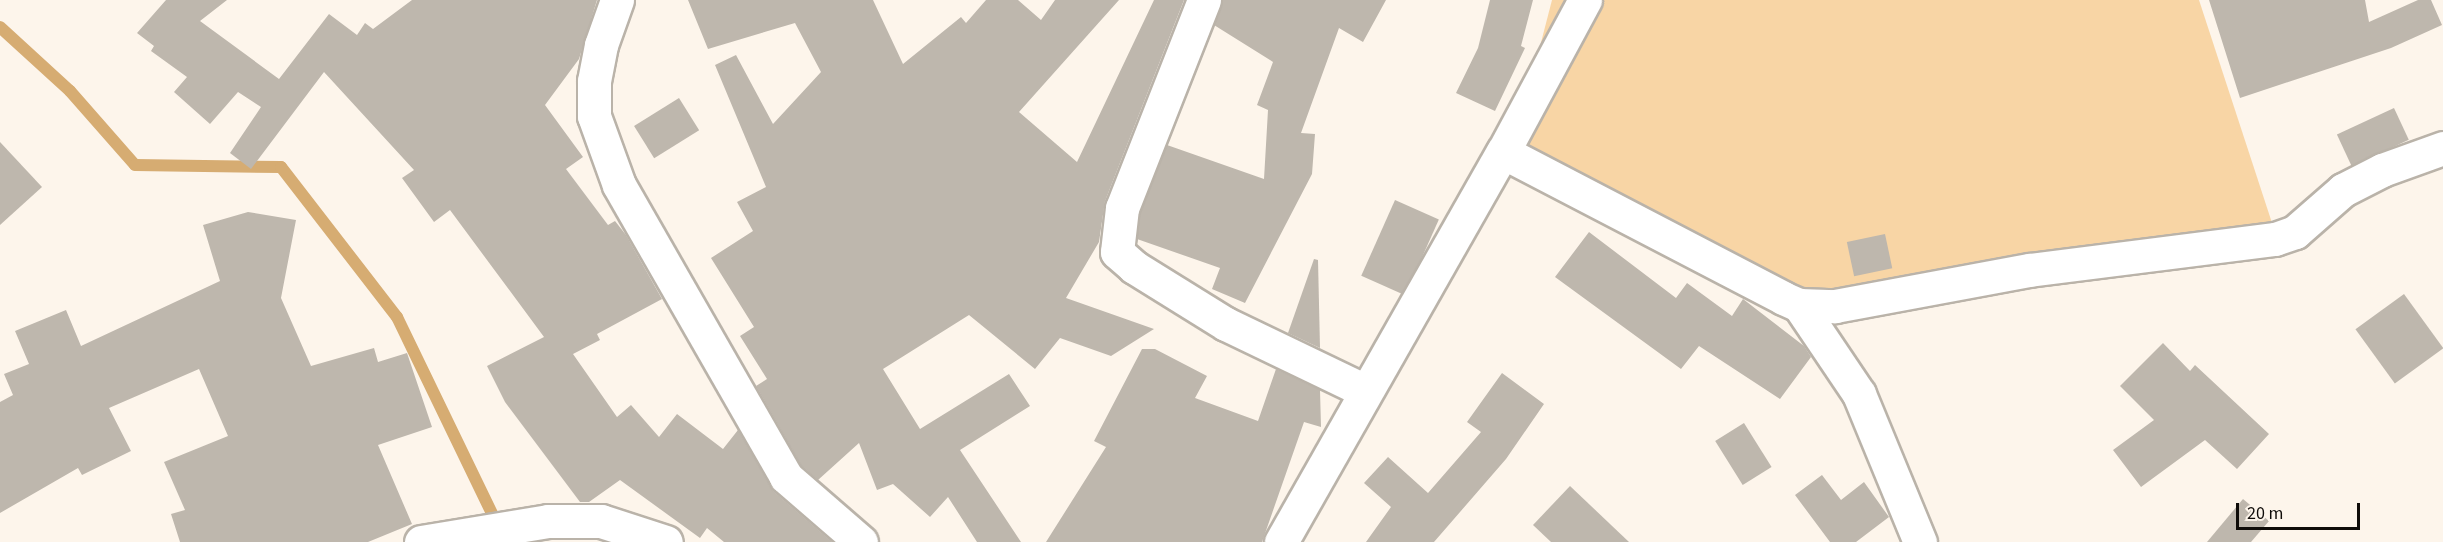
<!DOCTYPE html>
<html>
<head>
<meta charset="utf-8">
<style>
	body { margin:0 }
	#map { position:relative; width:2443px; height:542px; overflow:hidden; background:#fdf5eb; font-family:"Source Sans 3",sans-serif }
	div>[style] { position:absolute }
	[style*='--x'] { left:calc(var(--x)*1px); top:calc(var(--y)*1px); width:calc(var(--w)*1px); rotate:calc(var(--a)*1deg) }
	.green>* { inset:0; background:#f8d5a5 }
	.stream>* { height:12px; margin:-6px; padding:0 6px; transform-origin:6px; border-radius:6px; background:#d6ac72 }
	.building>* { inset:0; background:#beb7ad; transform-origin:0 0 }
	.roads { filter:drop-shadow(2px 0 #bab3a9) drop-shadow(-2px 0 #bab3a9) drop-shadow(0 2px #bab3a9) drop-shadow(0 -2px #bab3a9) }
	.street>* { height:33px; margin:-16.5px; padding:0 16.5px; transform-origin:16.5px; border-radius:16.5px; background:#fff }
	span { translate:-50% -50%; white-space:nowrap; text-align:center; line-height:1.15; -webkit-text-stroke:4.5px #fdf5eb; paint-order:stroke }
	.scale { position:absolute; left:2236px; top:503px; width:124px; height:27px; box-sizing:border-box; border:3px solid #0f0c09; border-top:0; padding-left:8px; font-size:18px; line-height:21px; white-space:nowrap; color:#0f0c09; -webkit-text-stroke:4px #fdf5eb; paint-order:stroke }
</style>
</head>
<body>
<div id="map">
	<div class="green">
		<div style="clip-path:polygon(1552px 0,2199px 0,2273px 226px,1813px 296px,1514px 147px)"></div>
	</div>
	<div class="stream">
		<div style="--x:0;--y:27;--w:95;--a:42.4"></div>
		<div style="--x:70;--y:91;--w:98;--a:48.7"></div>
		<div style="--x:135;--y:165;--w:146;--a:0.8"></div>
		<div style="--x:281;--y:167;--w:190;--a:52.3"></div>
		<div style="--x:397;--y:317;--w:234;--a:64.2"></div>
	</div>
	<div class="building">
		<div style="clip-path:polygon(166px 0,227px 0,200px 21px,279px 79px,329px 14px,357px 35px,365px 23px,373px 29px,412px 0,597px 0,579px 59px,545px 105px,583px 157px,566px 169px,608px 225px,615px 221px,626px 235px,662px 299px,597px 334px,600px 340px,573px 354px,617px 417px,631px 405px,659px 437px,677px 414px,723px 449px,738px 430px,773px 491px,832px 542px,724px 542px,707px 528px,700px 538px,620px 480px,589px 502px,580px 502px,505px 402px,487px 366px,544px 337px,450px 210px,434px 222px,402px 178px,414px 170px,324px 72px,251px 169px,230px 153px,261px 107px,238px 92px,210px 124px,174px 92px,187px 77px,151px 51px,154px 46px,137px 33px)"></div>
		<div style="clip-path:polygon(688px 0,873px 0,903px 64px,961px 17px,966px 23px,986px 0,1018px 0,1041px 20px,1055px 0,1119px 0,1019px 112px,1077px 162px,1154px 0,1184px 0,1105px 201px,1099px 242px,1066px 298px,1154px 329px,1111px 356px,1060px 338px,1035px 369px,969px 315px,883px 369px,920px 429px,1009px 374px,1030px 406px,960px 450px,1021px 542px,977px 542px,948px 497px,930px 517px,893px 484px,877px 490px,859px 443px,818px 480px,801px 465px,756px 386px,767px 379px,740px 336px,754px 327px,711px 258px,753px 231px,737px 202px,766px 187px,715px 65px,736px 55px,773px 124px,821px 72px,795px 23px,708px 49px)"></div>
		<div style="clip-path:polygon(1222px 0,1386px 0,1363px 42px,1339px 28px,1301px 133px,1315px 134px,1312px 174px,1245px 303px,1212px 289px,1220px 268px,1137px 239px,1140px 213px,1167px 145px,1264px 179px,1268px 110px,1257px 105px,1273px 62px,1214px 25px)"></div>
		<div style="clip-path:polygon(1490px 0,1533px 0,1521px 46px,1525px 48px,1495px 111px,1456px 93px,1478px 48px)"></div>
		<div style="clip-path:polygon(2209px 0,2365px 0,2369px 22px,2418px 0,2431px 0,2442px 25px,2391px 48px,2240px 98px)"></div>
		<div style="left:679px;top:98px;width:38px;height:53px;rotate:58deg"></div>
		<div style="left:2394px;top:108px;width:35px;height:63px;rotate:65deg"></div>
		<div style="clip-path:polygon(0 142px,42px 187px,0 225px)"></div>
		<div style="left:1395px;top:200px;width:48px;height:83px;rotate:24deg"></div>
		<div style="clip-path:polygon(248px 212px,296px 220px,281px 298px,311px 366px,374px 348px,378px 362px,407px 353px,432px 427px,378px 445px,412px 524px,368px 542px,180px 542px,171px 514px,185px 510px,164px 462px,228px 436px,199px 369px,109px 408px,131px 451px,82px 475px,78px 468px,0 513px,0 402px,13px 395px,4px 374px,29px 364px,15px 331px,66px 310px,81px 346px,220px 281px,203px 225px)"></div>
		<div style="clip-path:polygon(1589px 232px,1676px 298px,1687px 283px,1732px 316px,1743px 299px,1804px 346px,1811px 357px,1780px 399px,1699px 346px,1681px 369px,1555px 277px)"></div>
		<div style="left:1885px;top:234px;width:35px;height:39px;rotate:78deg"></div>
		<div style="clip-path:polygon(1314px 259px,1318px 260px,1320px 348px,1288px 333px)"></div>
		<div style="left:2404px;top:294px;width:67px;height:60px;rotate:54deg"></div>
		<div style="clip-path:polygon(2163px 343px,2190px 371px,2195px 365px,2269px 434px,2237px 469px,2205px 440px,2141px 487px,2113px 450px,2154px 420px,2120px 386px)"></div>
		<div style="clip-path:polygon(1142px 349px,1155px 349px,1207px 376px,1195px 398px,1258px 421px,1276px 369px,1320px 390px,1321px 427px,1304px 422px,1262px 542px,1046px 542px,1106px 447px,1094px 441px)"></div>
		<div style="clip-path:polygon(1502px 373px,1544px 404px,1506px 459px,1434px 542px,1366px 542px,1391px 507px,1364px 483px,1388px 457px,1428px 493px,1481px 432px,1467px 422px)"></div>
		<div style="left:1744px;top:423px;width:52px;height:34px;rotate:58deg"></div>
		<div style="clip-path:polygon(1822px 475px,1841px 500px,1864px 482px,1889px 517px,1856px 542px,1830px 542px,1795px 495px)"></div>
		<div style="clip-path:polygon(1570px 486px,1629px 542px,1551px 542px,1533px 525px)"></div>
		<div style="clip-path:polygon(2243px 499px,2269px 521px,2251px 542px,2207px 542px)"></div>
	</div>
	<div class="roads">
		<div class="street">
			<div style="--x:617;--y:0;--w:48;--a:109.6"></div>
			<div style="--x:601;--y:45;--w:37;--a:101"></div>
			<div style="--x:594;--y:81;--w:35;--a:90"></div>
			<div style="--x:594;--y:116;--w:73;--a:70.1"></div>
			<div style="--x:619;--y:185;--w:336;--a:60.2"></div>
			<div style="--x:786;--y:477;--w:99;--a:40.9"></div>
			<div style="--x:1204;--y:0;--w:224;--a:111.5"></div>
			<div style="--x:1122;--y:208;--w:44;--a:96.5"></div>
			<div style="--x:1117;--y:252;--w:23;--a:41"></div>
			<div style="--x:1134;--y:267;--w:108;--a:31.8"></div>
			<div style="--x:1226;--y:324;--w:154;--a:25.7"></div>
			<div style="--x:1503;--y:152;--w:316;--a:27.5"></div>
			<div style="--x:1783;--y:298;--w:17;--a:24"></div>
			<div style="--x:1799;--y:305;--w:36;--a:2"></div>
			<div style="--x:1835;--y:306;--w:197;--a:-10.5"></div>
			<div style="--x:2029;--y:270;--w:248;--a:-7.2"></div>
			<div style="--x:2275;--y:239;--w:21;--a:-19"></div>
			<div style="--x:2295;--y:232;--w:64;--a:-41.2"></div>
			<div style="--x:2343;--y:190;--w:44;--a:-27.1"></div>
			<div style="--x:2382;--y:170;--w:65;--a:-19.8"></div>
			<div style="--x:1799;--y:305;--w:107;--a:56"></div>
			<div style="--x:1859;--y:394;--w:160;--a:67.6"></div>
			<div style="--x:421;--y:542;--w:129;--a:-9.4"></div>
			<div style="--x:548;--y:521;--w:53;--a:0"></div>
			<div style="--x:601;--y:521;--w:68;--a:17.9"></div>
			<div style="--x:1281;--y:542;--w:449;--a:-60.4"></div>
			<div style="--x:1503;--y:152;--w:173;--a:-61.7"></div>
		</div>
	</div>
	<div class="scale">20 m</div>
</div>
</body>
</html>
